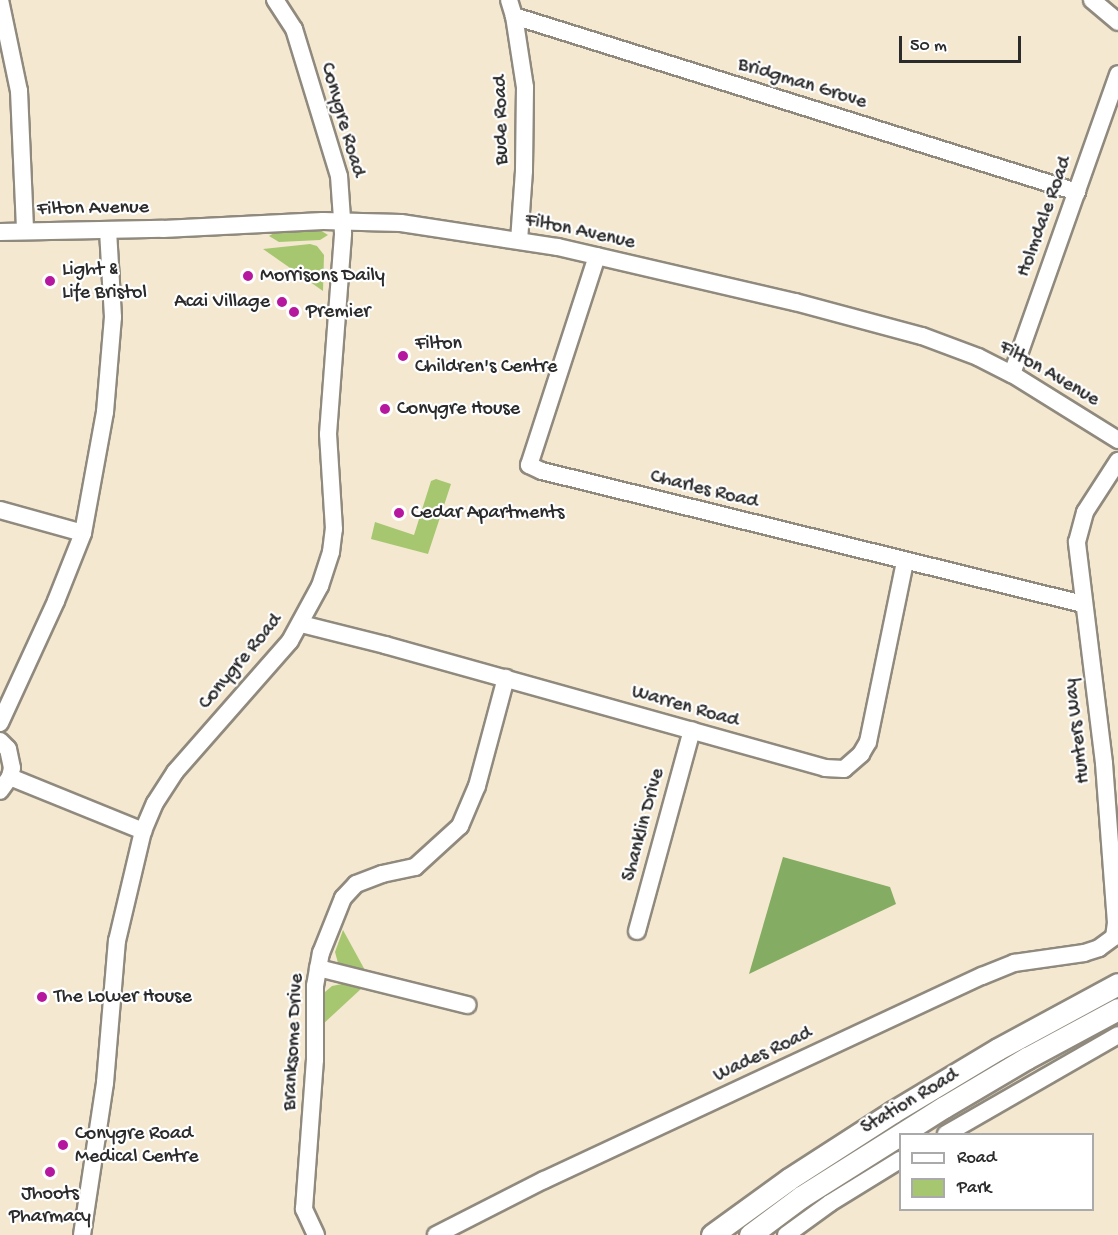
<!DOCTYPE html>
<html>
<head>
<meta charset="utf-8">
<style>
	body { margin:0 }
	#map { position:relative; width:1118px; height:1235px; overflow:hidden; background:#f4e8d1; font-family:"Gochi Hand",sans-serif }
	div>[style] { position:absolute }
	[style*='--x'] { left:calc(var(--x)*1px); top:calc(var(--y)*1px); width:calc(var(--w)*1px); rotate:calc(var(--a)*1deg) }
	.green>* { inset:0; background:#a6c770 }
	.forest>* { inset:0; background:#84ac62 }
	.roads { filter:drop-shadow(2px 0 #908a7e) drop-shadow(-2px 0 #908a7e) drop-shadow(0 2px #908a7e) drop-shadow(0 -2px #908a7e) }
	.minor>* { height:16px; margin:-8px; padding:0 8px; transform-origin:8px; border-radius:8px; background:#fff }
	.major>* { height:21px; margin:-10.5px; padding:0 10.5px; transform-origin:10.5px; border-radius:10.5px; background:#fff }
	.dots>* { width:16px; height:16px; translate:-50% -50%; box-sizing:border-box; border:3px solid #fff; border-radius:50% }
	span { translate:-50% -50%; white-space:nowrap; text-align:center; line-height:1.15; -webkit-text-stroke:4.5px #fff; paint-order:stroke }
	.street-label { font-size:20px; color:#2b2b2b }
	.poi-label { font-size:20px; color:#2b2b2b }
	.left { translate:0 -50%; text-align:left }
	.right { translate:-100% -50%; text-align:right }
	.legend { position:absolute; left:899px; top:1133px; width:195px; height:78px; box-sizing:border-box; background:#fff; border:2px solid #aaa; margin:0; padding:8px 10px; list-style:none; font-size:18px; color:#2b2b2b }
	.legend li { display:flex; align-items:center; gap:12px; height:30px }
	.legend b { width:30px; border:2px solid #aaa }
	.scale { position:absolute; left:899px; top:36px; width:122px; height:27px; box-sizing:border-box; border:3px solid #2b2b2b; border-top:0; padding-left:8px; font-size:18px; line-height:21px; white-space:nowrap; color:#2b2b2b; -webkit-text-stroke:4px #fff; paint-order:stroke }
</style>
</head>
<body>
<div id="map">
	<div class="green">
		<div style="clip-path:polygon(320px 230px,328px 235px,320px 240px,279px 242px,269px 236px,274px 233px)"></div>
		<div style="clip-path:polygon(310px 244px,317px 246px,324px 255px,323px 291px,263px 249px)"></div>
		<div style="clip-path:polygon(436px 479px,451px 484px,428px 554px,371px 539px,375px 522px,414px 535px,431px 481px)"></div>
		<div style="clip-path:polygon(343px 930px,366px 972px,338px 963px,335px 952px)"></div>
		<div style="clip-path:polygon(342px 984px,362px 988px,322px 1025px,325px 992px,332px 986px)"></div>
	</div>
	<div class="forest">
		<div style="clip-path:polygon(783px 857px,890px 887px,896px 904px,749px 974px)"></div>
	</div>
	<div class="roads">
		<div class="minor">
			<div style="--x:0;--y:0;--w:93;--a:78.2"></div>
			<div style="--x:19;--y:91;--w:140;--a:87.5"></div>
			<div style="--x:509;--y:0;--w:17;--a:73"></div>
			<div style="--x:514;--y:16;--w:72;--a:81.2"></div>
			<div style="--x:525;--y:87;--w:84;--a:90.7"></div>
			<div style="--x:524;--y:171;--w:69;--a:94.1"></div>
			<div style="--x:1092;--y:0;--w:34;--a:40"></div>
			<div style="--x:514;--y:16;--w:590;--a:17.36"></div>
			<div style="--x:0;--y:232;--w:163;--a:-1.1"></div>
			<div style="--x:163;--y:229;--w:160;--a:-2.9"></div>
			<div style="--x:323;--y:221;--w:78;--a:1.5"></div>
			<div style="--x:401;--y:223;--w:159;--a:8.7"></div>
			<div style="--x:558;--y:247;--w:243;--a:13.1"></div>
			<div style="--x:795;--y:302;--w:131;--a:15"></div>
			<div style="--x:922;--y:336;--w:60;--a:20.6"></div>
			<div style="--x:978;--y:357;--w:38;--a:27"></div>
			<div style="--x:1012;--y:374;--w:125;--a:31.9"></div>
			<div style="--x:597;--y:256;--w:220;--a:108"></div>
			<div style="--x:529;--y:465;--w:14;--a:25"></div>
			<div style="--x:542;--y:471;--w:557;--a:13.81"></div>
			<div style="--x:1012;--y:374;--w:318;--a:-70.5"></div>
			<div style="--x:0;--y:510;--w:86;--a:15.5"></div>
			<div style="--x:301;--y:624;--w:87;--a:14"></div>
			<div style="--x:385;--y:645;--w:457;--a:15.6"></div>
			<div style="--x:825;--y:768;--w:19;--a:3"></div>
			<div style="--x:844;--y:769;--w:23;--a:-41"></div>
			<div style="--x:861;--y:754;--w:14;--a:-60"></div>
			<div style="--x:868;--y:742;--w:185;--a:-78.4"></div>
			<div style="--x:0;--y:723;--w:134;--a:-65.3"></div>
			<div style="--x:56;--y:601;--w:73;--a:-68.3"></div>
			<div style="--x:83;--y:533;--w:123;--a:-79.7"></div>
			<div style="--x:105;--y:412;--w:95;--a:-85.2"></div>
			<div style="--x:113;--y:317;--w:87;--a:-93.3"></div>
			<div style="--x:0;--y:741;--w:11;--a:45"></div>
			<div style="--x:8;--y:749;--w:19;--a:78"></div>
			<div style="--x:12;--y:768;--w:9;--a:103"></div>
			<div style="--x:10;--y:777;--w:17;--a:126"></div>
			<div style="--x:10;--y:777;--w:144;--a:22.1"></div>
			<div style="--x:637;--y:931;--w:208;--a:-74.7"></div>
			<div style="--x:1114;--y:937;--w:14;--a:-82"></div>
			<div style="--x:1116;--y:923;--w:160;--a:-94.3"></div>
			<div style="--x:1104;--y:763;--w:223;--a:-97"></div>
			<div style="--x:1077;--y:542;--w:31;--a:-75"></div>
			<div style="--x:1085;--y:512;--w:61;--a:-57.1"></div>
			<div style="--x:318;--y:968;--w:154;--a:13.9"></div>
			<div style="--x:946;--y:1134;--w:198;--a:-29.9"></div>
			<div style="--x:82;--y:1235;--w:154;--a:-81.4"></div>
			<div style="--x:105;--y:1083;--w:143;--a:-85.2"></div>
			<div style="--x:117;--y:941;--w:113;--a:-76.7"></div>
			<div style="--x:143;--y:831;--w:30;--a:-67"></div>
			<div style="--x:155;--y:803;--w:37;--a:-57"></div>
			<div style="--x:175;--y:772;--w:174;--a:-48.7"></div>
			<div style="--x:290;--y:641;--w:63;--a:-61.4"></div>
			<div style="--x:320;--y:586;--w:36;--a:-72"></div>
			<div style="--x:331;--y:552;--w:23;--a:-83"></div>
			<div style="--x:334;--y:529;--w:95;--a:-93.6"></div>
			<div style="--x:328;--y:434;--w:202;--a:-85.7"></div>
			<div style="--x:343;--y:233;--w:57;--a:-94"></div>
			<div style="--x:339;--y:176;--w:154;--a:-107"></div>
			<div style="--x:294;--y:29;--w:35;--a:-123"></div>
			<div style="--x:316;--y:1235;--w:29;--a:-115"></div>
			<div style="--x:304;--y:1209;--w:149;--a:-85.8"></div>
			<div style="--x:315;--y:1060;--w:74;--a:-90"></div>
			<div style="--x:315;--y:986;--w:34;--a:-80"></div>
			<div style="--x:321;--y:953;--w:59;--a:-68.2"></div>
			<div style="--x:343;--y:898;--w:19;--a:-47"></div>
			<div style="--x:356;--y:884;--w:28;--a:-21"></div>
			<div style="--x:382;--y:874;--w:34;--a:-12"></div>
			<div style="--x:415;--y:867;--w:61;--a:-42.3"></div>
			<div style="--x:460;--y:826;--w:43;--a:-67"></div>
			<div style="--x:477;--y:786;--w:112;--a:-75"></div>
			<div style="--x:436;--y:1235;--w:121;--a:-27"></div>
			<div style="--x:544;--y:1180;--w:483;--a:-25"></div>
			<div style="--x:982;--y:976;--w:35;--a:-22"></div>
			<div style="--x:1014;--y:963;--w:71;--a:-8.1"></div>
			<div style="--x:1084;--y:953;--w:16;--a:-18"></div>
			<div style="--x:1099;--y:948;--w:19;--a:-36"></div>
			<div style="--x:786;--y:1235;--w:54;--a:-36"></div>
			<div style="--x:830;--y:1203;--w:82;--a:-31.6"></div>
		</div>
		<div class="major">
			<div style="--x:712;--y:1235;--w:95;--a:-36"></div>
			<div style="--x:789;--y:1179;--w:124;--a:-32.8"></div>
			<div style="--x:893;--y:1112;--w:122;--a:-31"></div>
			<div style="--x:998;--y:1049;--w:136;--a:-28.4"></div>
			<div style="--x:750;--y:1235;--w:64;--a:-36.7"></div>
			<div style="--x:801;--y:1197;--w:169;--a:-32.2"></div>
			<div style="--x:944;--y:1107;--w:96;--a:-30.6"></div>
			<div style="--x:1027;--y:1058;--w:103;--a:-28.3"></div>
		</div>
	</div>
	<div class="dots">
		<div style="left:248px;top:276px;background:#b5179e"></div>
		<div style="left:50px;top:281px;background:#b5179e"></div>
		<div style="left:282px;top:302px;background:#b5179e"></div>
		<div style="left:294px;top:312px;background:#b5179e"></div>
		<div style="left:403px;top:356px;background:#b5179e"></div>
		<div style="left:385px;top:409px;background:#b5179e"></div>
		<div style="left:399px;top:513px;background:#b5179e"></div>
		<div style="left:42px;top:997px;background:#b5179e"></div>
		<div style="left:63px;top:1145px;background:#b5179e"></div>
		<div style="left:50px;top:1172px;background:#b5179e"></div>
	</div>
	<div class="street-label">
		<span style="left:802px;top:84px;rotate:17deg">Bridgman Grove</span>
		<span style="left:342px;top:120px;rotate:74deg">Conygre Road</span>
		<span style="left:502px;top:120px;rotate:-91deg">Bude Road</span>
		<span style="left:93px;top:209px;rotate:-1deg">Filton Avenue</span>
		<span style="left:1045px;top:217px;rotate:-70deg">Holmdale Road</span>
		<span style="left:580px;top:232px;rotate:12deg">Filton Avenue</span>
		<span style="left:1049px;top:374px;rotate:30deg">Filton Avenue</span>
		<span style="left:704px;top:490px;rotate:14deg">Charles Road</span>
		<span style="left:241px;top:662px;rotate:-50deg">Conygre Road</span>
		<span style="left:685px;top:707px;rotate:16deg">Warren Road</span>
		<span style="left:1078px;top:731px;rotate:-97deg">Hunters Way</span>
		<span style="left:644px;top:825px;rotate:-75deg">Shanklin Drive</span>
		<span style="left:294px;top:1042px;rotate:-87deg">Branksome Drive</span>
		<span style="left:763px;top:1055px;rotate:-25deg">Wades Road</span>
		<span style="left:910px;top:1102px;rotate:-31deg">Station Road</span>
	</div>
	<div class="poi-label">
		<span class="left" style="left:62px;top:282px">Light &amp;<br>Life Bristol</span>
		<span class="left" style="left:260px;top:276px">Morrisons Daily</span>
		<span class="right" style="left:270px;top:302px">Acai Village</span>
		<span class="left" style="left:306px;top:312px">Premier</span>
		<span class="left" style="left:415px;top:356px">Filton<br>Children's Centre</span>
		<span class="left" style="left:397px;top:409px">Conygre House</span>
		<span class="left" style="left:411px;top:513px">Cedar Apartments</span>
		<span class="left" style="left:54px;top:997px">The Lower House</span>
		<span class="left" style="left:75px;top:1146px">Conygre Road<br>Medical Centre</span>
		<span style="left:50px;top:1206px">Jhoots<br>Pharmacy</span>
	</div>
	<ul class="legend">
	<li><b style="height:8px;background:#fff"></b>Road</li>
	<li><b style="height:16px;background:#a6c770"></b>Park</li>
	</ul>
	<div class="scale">50 m</div>
</div>
</body>
</html>
